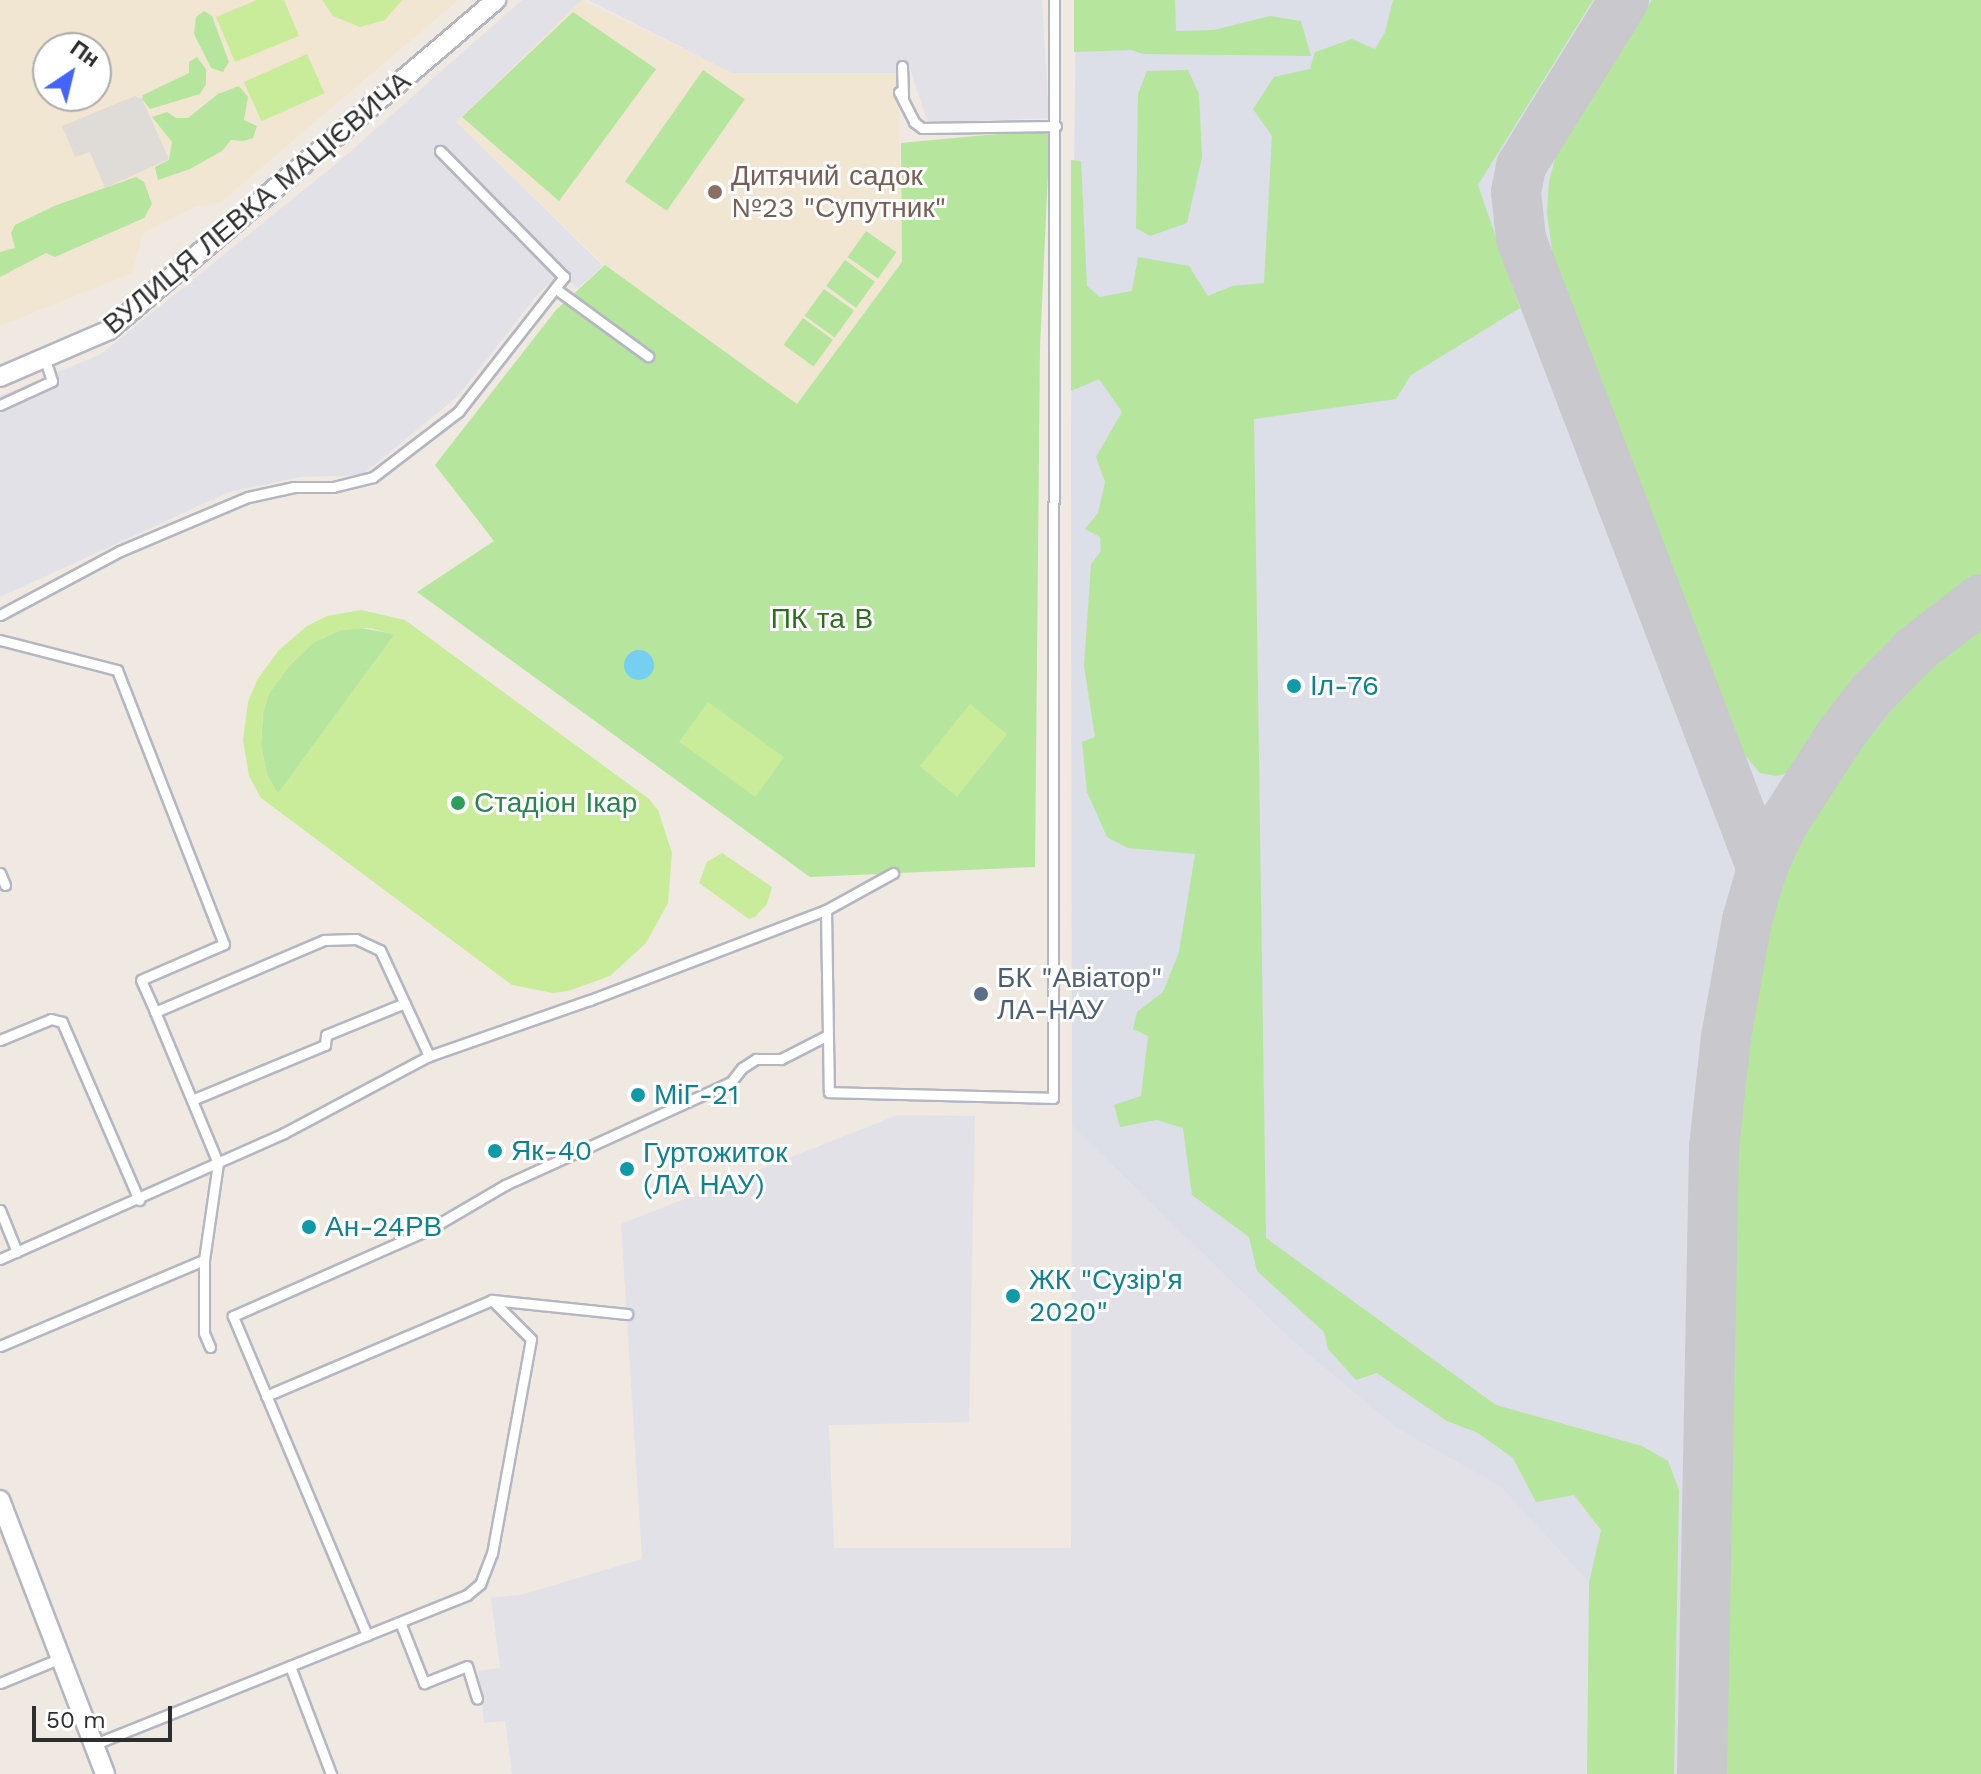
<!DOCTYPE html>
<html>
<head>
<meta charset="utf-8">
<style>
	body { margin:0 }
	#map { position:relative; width:1981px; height:1774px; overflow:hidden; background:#efe9e1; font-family:"Work Sans",sans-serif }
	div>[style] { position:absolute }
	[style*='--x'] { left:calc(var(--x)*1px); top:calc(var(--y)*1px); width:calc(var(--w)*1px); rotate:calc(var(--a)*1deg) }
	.industrial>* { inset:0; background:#e3e1e8 }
	.education>* { inset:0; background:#f0e6d1 }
	.airport>* { inset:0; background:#dcdee8 }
	.green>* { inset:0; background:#b6e59e; transform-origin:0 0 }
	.pitch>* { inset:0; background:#c9ec9a; transform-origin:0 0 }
	.plaza>* { inset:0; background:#dfdcd8 }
	.water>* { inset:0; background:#75cff0 }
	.round { border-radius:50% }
	.taxiway>* { height:50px; margin:-25px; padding:0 25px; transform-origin:25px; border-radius:25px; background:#c9c8cc }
	.roads { filter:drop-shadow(2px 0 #b4b7c1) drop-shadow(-2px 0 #b4b7c1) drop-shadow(0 2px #b4b7c1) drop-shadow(0 -2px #b4b7c1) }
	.lane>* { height:9px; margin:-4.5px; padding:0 4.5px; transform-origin:4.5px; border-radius:4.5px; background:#fff }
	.street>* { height:18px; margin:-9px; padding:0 9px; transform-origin:9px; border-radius:9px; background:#fff }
	.dots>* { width:22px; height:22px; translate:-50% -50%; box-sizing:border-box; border:4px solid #fff; border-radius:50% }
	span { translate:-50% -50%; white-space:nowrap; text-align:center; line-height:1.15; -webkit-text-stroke:6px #fff; paint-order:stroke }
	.education-label { font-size:28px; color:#785e54 }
	.left { translate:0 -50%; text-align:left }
	.street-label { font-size:28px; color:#2e2e2e }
	.park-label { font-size:28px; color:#2c6e1b }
	.culture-label { font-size:28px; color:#0d838f }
	.leisure-label { font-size:28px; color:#27864d }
	.service-label { font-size:28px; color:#4e5e75 }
	.north { position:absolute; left:32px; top:32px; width:80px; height:80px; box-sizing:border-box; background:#fff; border:2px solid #ababab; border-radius:50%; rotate:35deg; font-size:22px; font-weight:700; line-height:32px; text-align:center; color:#2e2e2e }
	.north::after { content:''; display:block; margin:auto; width:28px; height:36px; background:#4264fb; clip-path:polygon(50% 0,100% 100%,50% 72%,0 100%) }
	.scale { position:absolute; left:32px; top:1706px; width:140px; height:36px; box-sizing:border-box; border:4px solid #2e2e2e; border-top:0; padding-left:10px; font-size:24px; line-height:28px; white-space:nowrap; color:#2e2e2e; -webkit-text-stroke:6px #fff; paint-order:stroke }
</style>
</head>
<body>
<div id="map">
	<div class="industrial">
		<div style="clip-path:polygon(522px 0,582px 0,457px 122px,603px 266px,578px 288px,559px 274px,537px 295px,458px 396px,362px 475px,300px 477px,229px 492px,0 597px,0 396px,101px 354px,337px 163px)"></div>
		<div style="clip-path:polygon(588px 0,1042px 0,1049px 118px,928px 123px,907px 60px,898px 73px,732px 73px)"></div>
		<div style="clip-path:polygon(898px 1115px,975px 1116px,969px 1422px,829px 1425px,834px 1548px,1071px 1548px,1072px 1126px,1289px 1338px,1395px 1427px,1501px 1487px,1589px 1583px,1587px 1774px,512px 1774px,505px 1721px,484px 1723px,478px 1671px,500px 1668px,491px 1598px,524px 1594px,642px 1559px,621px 1224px)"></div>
	</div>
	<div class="education">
		<div style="clip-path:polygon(evenodd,0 0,458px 0,221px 202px,194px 207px,143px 233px,132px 273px,0 326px,0 0,48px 48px,96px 48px,96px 96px,48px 96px,48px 48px)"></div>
		<div style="clip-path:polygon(582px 0,732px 73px,898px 73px,902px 262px,797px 405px,605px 265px,456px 122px)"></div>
	</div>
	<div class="airport">
		<div style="clip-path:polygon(1076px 0,1981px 0,1981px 1774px,1587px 1774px,1589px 1583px,1501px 1487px,1395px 1427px,1289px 1338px,1072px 1126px,1071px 430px)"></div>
	</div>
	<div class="green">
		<div style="clip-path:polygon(1074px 0,1175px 0,1176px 31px,1214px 30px,1270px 16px,1301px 21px,1311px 56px,1143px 54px,1131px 50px,1074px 52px)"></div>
		<div style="clip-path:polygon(1393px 0,1593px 0,1478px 185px,1520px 308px,1411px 375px,1396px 399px,1254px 419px,1266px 1238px,1496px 1405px,1642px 1446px,1668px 1461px,1679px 1490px,1674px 1774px,1587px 1774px,1589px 1583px,1601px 1530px,1574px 1495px,1536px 1502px,1513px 1458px,1478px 1433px,1447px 1421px,1377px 1373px,1356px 1380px,1328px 1349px,1324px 1332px,1257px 1271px,1249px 1237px,1192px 1195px,1183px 1128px,1157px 1120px,1120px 1127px,1114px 1105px,1141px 1096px,1148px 1036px,1133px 1029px,1137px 1012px,1163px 992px,1179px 952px,1195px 854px,1128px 848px,1107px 837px,1087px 792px,1082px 742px,1095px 737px,1084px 666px,1091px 564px,1101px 551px,1100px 537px,1085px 529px,1098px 513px,1105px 482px,1096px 457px,1122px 412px,1099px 379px,1071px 391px,1071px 160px,1081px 161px,1087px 286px,1100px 297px,1132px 291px,1138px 257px,1189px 266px,1208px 296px,1232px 286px,1264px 283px,1272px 136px,1253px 109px,1274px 77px,1310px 69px,1315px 52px,1352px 39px,1375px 49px,1385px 32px)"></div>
		<div style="clip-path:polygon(1652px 0,1981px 0,1981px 575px,1956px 591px,1903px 637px,1859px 683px,1791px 772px,1776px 776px,1760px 773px,1738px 747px,1553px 257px,1547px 213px,1549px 181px,1557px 152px)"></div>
		<div style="clip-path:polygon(204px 11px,212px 16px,229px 62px,223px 72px,211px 68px,194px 34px,196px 17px)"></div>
		<div style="clip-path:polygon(573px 12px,656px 69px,559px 201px,462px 117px)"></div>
		<div style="clip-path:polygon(197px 57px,206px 69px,206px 84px,200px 94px,150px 109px,142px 99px,143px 95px,189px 73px,189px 62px)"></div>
		<div style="left:703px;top:70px;width:51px;height:136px;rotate:35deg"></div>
		<div style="clip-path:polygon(1188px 70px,1199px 94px,1202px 157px,1187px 223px,1150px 236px,1136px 228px,1138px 94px,1147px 71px)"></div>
		<div style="clip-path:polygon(239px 86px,248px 97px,244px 120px,257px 126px,253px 138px,243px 141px,231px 140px,222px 151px,190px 169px,158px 180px,155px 167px,169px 160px,172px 142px,152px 117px,167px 112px,176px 118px,188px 118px,218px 94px)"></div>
		<div style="clip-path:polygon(1050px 129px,1040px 348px,1035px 867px,810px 877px,417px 592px,494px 541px,435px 465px,556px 310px,605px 265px,797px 404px,902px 262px,901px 143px)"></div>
		<div style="clip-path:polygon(136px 177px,144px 182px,152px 204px,144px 218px,55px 257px,46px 253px,0 277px,0 252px,15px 248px,11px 233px,15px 225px,54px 206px)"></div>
		<div style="left:866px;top:231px;width:37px;height:32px;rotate:35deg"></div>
		<div style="left:845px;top:260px;width:37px;height:32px;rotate:36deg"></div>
		<div style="left:824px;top:289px;width:37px;height:33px;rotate:36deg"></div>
		<div style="left:803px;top:318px;width:37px;height:33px;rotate:36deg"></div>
		<div style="clip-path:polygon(360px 628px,395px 634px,278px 794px,267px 775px,261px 745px,263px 713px,269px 693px,290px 665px,314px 642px,341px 630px)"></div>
		<div style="clip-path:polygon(1981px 628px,1981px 1774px,1722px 1774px,1734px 1151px,1743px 1039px,1765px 929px,1798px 843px,1824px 795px,1893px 708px,1930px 670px)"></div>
	</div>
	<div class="pitch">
		<div style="clip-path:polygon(257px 0,284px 0,299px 36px,235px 62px,216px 17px)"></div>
		<div style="clip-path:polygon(322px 0,402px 0,385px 20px,360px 27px,333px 16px)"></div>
		<div style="left:307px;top:54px;width:43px;height:69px;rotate:66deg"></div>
		<div style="clip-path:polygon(evenodd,361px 610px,405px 620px,649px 799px,658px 810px,672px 853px,668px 903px,646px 943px,610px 976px,568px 991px,553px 993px,512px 985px,261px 798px,249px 776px,243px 740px,248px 702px,257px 680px,279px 650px,307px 626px,327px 616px,361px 610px,370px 628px,394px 635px,278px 793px,267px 775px,261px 745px,263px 713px,269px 693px,290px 665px,314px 642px,341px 630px,370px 628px)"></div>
		<div style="left:708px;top:702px;width:94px;height:49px;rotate:36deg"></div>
		<div style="left:970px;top:704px;width:48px;height:80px;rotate:39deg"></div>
		<div style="clip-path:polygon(722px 853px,772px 887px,767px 904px,755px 917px,749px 919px,699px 883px,707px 862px)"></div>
	</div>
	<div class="plaza">
		<div style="clip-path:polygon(135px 96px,142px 99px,169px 159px,105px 188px,90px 152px,75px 157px,62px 126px)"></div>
	</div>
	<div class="water">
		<div class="round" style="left:624px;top:650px;width:30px;height:30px"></div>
	</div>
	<div class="taxiway">
		<div style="--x:1624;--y:0;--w:195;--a:121.8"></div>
		<div style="--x:1521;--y:166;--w:26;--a:101"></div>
		<div style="--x:1516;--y:192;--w:47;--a:83.9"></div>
		<div style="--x:1521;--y:239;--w:675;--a:69.07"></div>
		<div style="--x:1702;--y:1774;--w:627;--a:-88.9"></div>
		<div style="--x:1714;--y:1147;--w:111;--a:-83.8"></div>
		<div style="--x:1726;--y:1037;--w:119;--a:-79.8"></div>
		<div style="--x:1747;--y:920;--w:53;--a:-73.6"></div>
		<div style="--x:1762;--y:869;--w:48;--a:-65.6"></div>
		<div style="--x:1782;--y:825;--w:108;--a:-57"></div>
		<div style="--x:1841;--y:734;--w:49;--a:-52.4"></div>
		<div style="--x:1871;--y:695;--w:63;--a:-45.6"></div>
		<div style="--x:1915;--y:650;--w:83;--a:-37.7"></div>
	</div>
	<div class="roads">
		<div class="lane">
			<div style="--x:902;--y:66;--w:31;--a:88"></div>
			<div style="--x:899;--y:92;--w:34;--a:63"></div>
			<div style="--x:914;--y:122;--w:10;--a:37"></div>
			<div style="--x:922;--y:128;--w:134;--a:-0.9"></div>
			<div style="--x:556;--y:289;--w:114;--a:36.1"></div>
			<div style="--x:0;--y:405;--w:57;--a:-24.8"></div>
			<div style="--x:52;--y:381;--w:23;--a:-108"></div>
			<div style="--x:0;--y:615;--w:136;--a:-28.1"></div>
			<div style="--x:120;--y:551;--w:139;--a:-22.9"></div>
			<div style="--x:248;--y:497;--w:47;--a:-12.3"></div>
			<div style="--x:294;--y:487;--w:39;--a:0"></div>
			<div style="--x:333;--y:487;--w:41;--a:-14"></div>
			<div style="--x:373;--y:477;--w:107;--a:-37.4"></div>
			<div style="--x:458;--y:412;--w:172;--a:-51.9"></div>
			<div style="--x:564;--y:277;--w:177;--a:-134.5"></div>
			<div style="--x:0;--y:640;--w:121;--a:14.4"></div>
			<div style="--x:117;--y:670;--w:294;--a:68.7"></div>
			<div style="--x:224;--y:944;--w:90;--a:156.6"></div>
			<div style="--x:141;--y:980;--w:35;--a:66"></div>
			<div style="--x:0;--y:873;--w:13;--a:67"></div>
			<div style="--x:893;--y:873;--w:77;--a:151.1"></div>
			<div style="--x:826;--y:910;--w:182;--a:89.1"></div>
			<div style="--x:829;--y:1092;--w:224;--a:1.5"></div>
			<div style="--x:1053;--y:1098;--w:1098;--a:-89.95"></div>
			<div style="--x:0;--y:1040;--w:55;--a:-22.4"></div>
			<div style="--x:51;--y:1019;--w:11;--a:15"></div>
			<div style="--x:62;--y:1022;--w:194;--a:66.6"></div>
			<div style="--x:192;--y:1100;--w:144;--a:-22.5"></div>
			<div style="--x:325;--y:1045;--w:10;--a:-84"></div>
			<div style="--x:326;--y:1035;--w:85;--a:-22.1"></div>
			<div style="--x:0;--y:1210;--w:45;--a:68"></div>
			<div style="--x:0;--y:1259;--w:311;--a:-23.9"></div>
			<div style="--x:284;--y:1133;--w:164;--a:-28"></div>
			<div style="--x:429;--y:1056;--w:170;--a:-19.2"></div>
			<div style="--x:590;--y:1000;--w:253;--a:-20.9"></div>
			<div style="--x:492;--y:1300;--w:136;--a:5.9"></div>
			<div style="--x:0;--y:1346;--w:221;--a:-22.9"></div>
			<div style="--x:210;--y:1347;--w:15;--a:-113"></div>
			<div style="--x:204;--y:1333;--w:73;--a:-90"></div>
			<div style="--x:204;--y:1260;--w:98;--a:-81.8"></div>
			<div style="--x:218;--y:1163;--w:164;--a:-112.6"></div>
			<div style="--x:155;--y:1012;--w:184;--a:-23.1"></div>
			<div style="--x:324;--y:940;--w:32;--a:-2"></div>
			<div style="--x:356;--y:939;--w:26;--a:25"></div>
			<div style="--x:380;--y:950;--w:117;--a:65.2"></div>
			<div style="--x:266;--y:1396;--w:246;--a:-23"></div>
			<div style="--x:492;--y:1300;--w:55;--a:45"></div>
			<div style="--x:531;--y:1339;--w:218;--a:100.3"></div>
			<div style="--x:492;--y:1553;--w:33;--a:111"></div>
			<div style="--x:480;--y:1584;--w:17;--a:140"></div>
			<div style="--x:467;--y:1595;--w:108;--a:158.2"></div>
			<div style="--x:400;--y:1622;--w:66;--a:68.5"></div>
			<div style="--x:424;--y:1683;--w:46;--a:-21.6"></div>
			<div style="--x:467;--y:1666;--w:34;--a:73"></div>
			<div style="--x:290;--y:1666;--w:116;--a:69.2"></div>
			<div style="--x:0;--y:1683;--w:66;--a:-22.3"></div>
			<div style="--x:95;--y:1744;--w:293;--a:-21.8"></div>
			<div style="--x:367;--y:1635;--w:346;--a:-112.8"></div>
			<div style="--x:233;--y:1316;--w:213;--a:-23.8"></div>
			<div style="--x:428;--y:1230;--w:89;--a:-30.3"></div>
			<div style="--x:505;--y:1185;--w:248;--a:-24.5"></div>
			<div style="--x:731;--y:1082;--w:18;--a:-52"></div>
			<div style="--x:742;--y:1068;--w:17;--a:-33"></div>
			<div style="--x:756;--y:1059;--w:25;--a:0"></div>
			<div style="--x:781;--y:1059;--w:51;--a:-27.1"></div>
		</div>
		<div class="street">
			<div style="--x:0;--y:377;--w:119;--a:-23.3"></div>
			<div style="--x:109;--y:330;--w:509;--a:-40.45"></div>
			<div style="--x:0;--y:1500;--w:293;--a:69"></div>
		</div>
	</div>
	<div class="dots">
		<div style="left:715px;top:192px;background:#8d6e63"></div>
		<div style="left:1294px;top:686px;background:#0f9aa8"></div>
		<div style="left:458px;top:803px;background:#2e9e5b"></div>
		<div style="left:981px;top:994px;background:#5c6f8a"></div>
		<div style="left:638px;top:1095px;background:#0f9aa8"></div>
		<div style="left:495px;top:1151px;background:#0f9aa8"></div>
		<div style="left:627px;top:1169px;background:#0f9aa8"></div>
		<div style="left:309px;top:1227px;background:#0f9aa8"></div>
		<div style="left:1013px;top:1296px;background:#0f9aa8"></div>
	</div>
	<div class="education-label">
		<span class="left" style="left:731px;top:192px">Дитячий садок<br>№23 "Супутник"</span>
	</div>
	<div class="street-label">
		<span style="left:257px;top:203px;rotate:-40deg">ВУЛИЦЯ ЛЕВКА МАЦІЄВИЧА</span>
	</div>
	<div class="park-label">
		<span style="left:822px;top:619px">ПК та В</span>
	</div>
	<div class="culture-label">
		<span class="left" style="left:1310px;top:686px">Іл-76</span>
		<span class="left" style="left:654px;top:1095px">МіГ-21</span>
		<span class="left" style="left:511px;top:1151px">Як-40</span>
		<span class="left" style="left:643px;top:1169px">Гуртожиток<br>(ЛА НАУ)</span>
		<span class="left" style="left:325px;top:1227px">Ан-24РВ</span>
		<span class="left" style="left:1029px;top:1296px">ЖК "Сузір'я<br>2020"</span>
	</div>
	<div class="leisure-label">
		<span class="left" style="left:474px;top:803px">Стадіон Ікар</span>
	</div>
	<div class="service-label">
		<span class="left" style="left:997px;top:994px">БК "Авіатор"<br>ЛА-НАУ</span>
	</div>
	<div class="north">Пн</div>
	<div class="scale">50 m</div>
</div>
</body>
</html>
